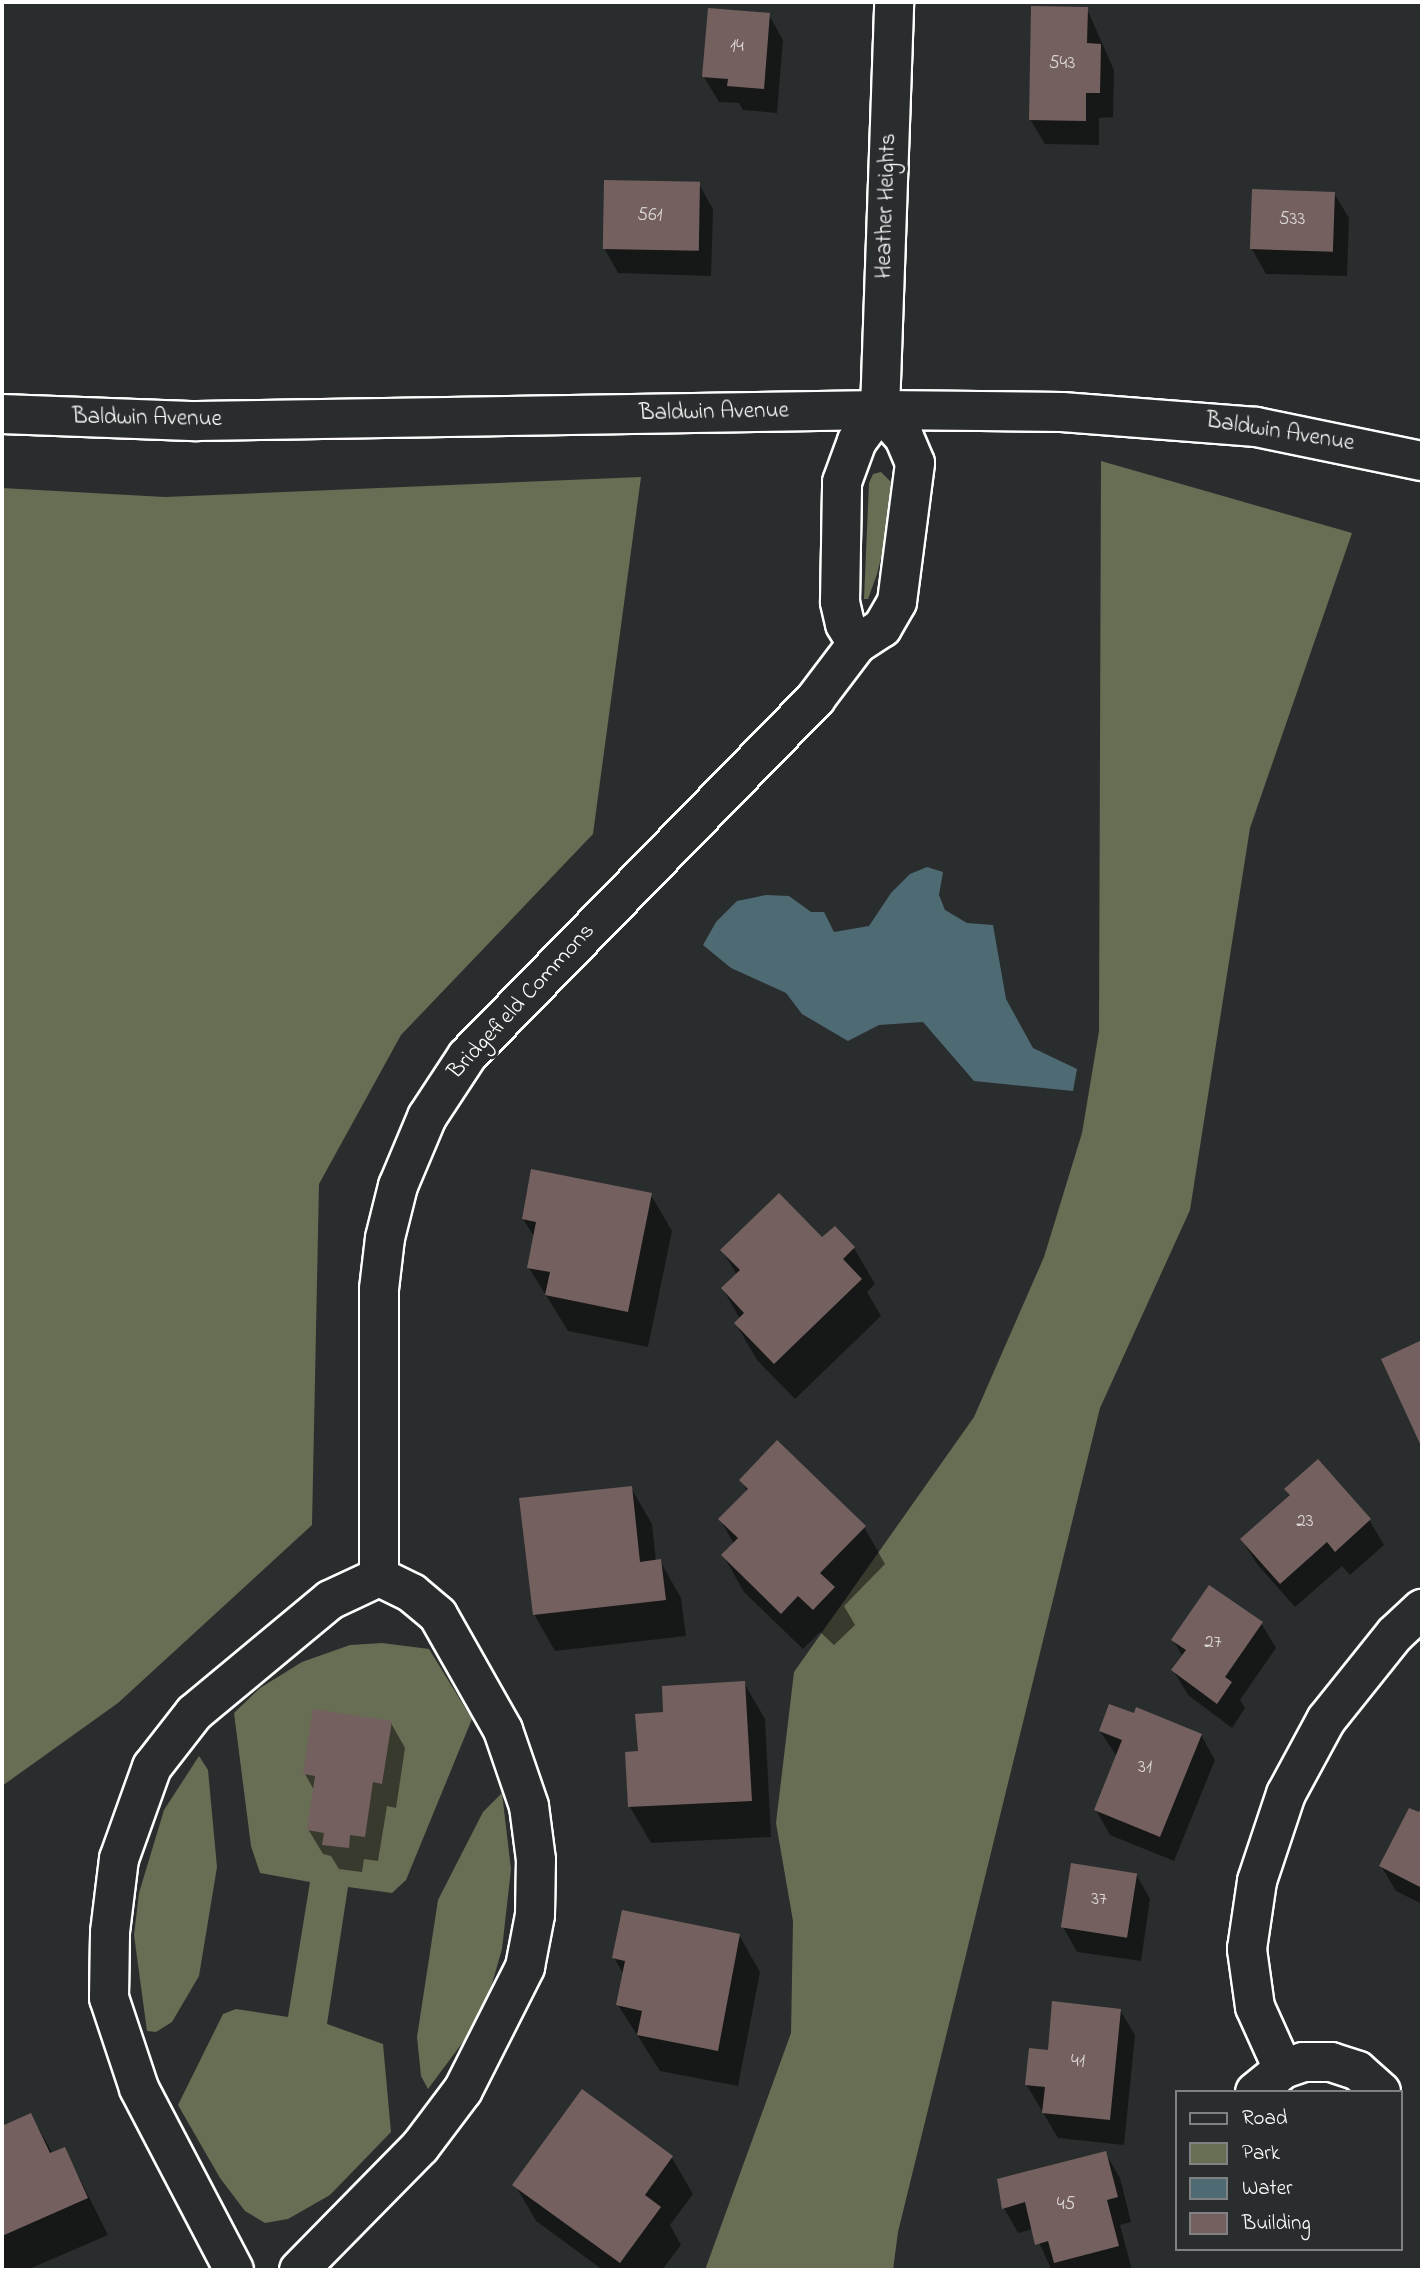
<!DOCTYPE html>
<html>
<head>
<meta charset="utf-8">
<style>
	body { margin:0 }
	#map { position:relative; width:1424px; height:2272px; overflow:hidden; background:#2a2d2e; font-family:"Indie Flower",sans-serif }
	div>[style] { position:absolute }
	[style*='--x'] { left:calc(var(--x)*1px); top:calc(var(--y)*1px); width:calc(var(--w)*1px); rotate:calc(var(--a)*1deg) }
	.green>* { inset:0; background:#676e53 }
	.water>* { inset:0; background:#4e6a73 }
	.shadow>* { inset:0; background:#0007 }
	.building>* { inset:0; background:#74615f; transform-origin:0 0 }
	.roads { filter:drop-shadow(2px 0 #fff) drop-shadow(-2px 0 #fff) drop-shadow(0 2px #fff) drop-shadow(0 -2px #fff) }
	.minor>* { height:38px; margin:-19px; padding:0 19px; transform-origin:19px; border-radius:19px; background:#2a2d2e }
	.tertiary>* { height:38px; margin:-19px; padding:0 19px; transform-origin:19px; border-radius:19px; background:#2a2d2e }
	span { translate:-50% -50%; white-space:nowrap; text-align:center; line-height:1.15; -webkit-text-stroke:6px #2a2d2e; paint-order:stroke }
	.number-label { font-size:19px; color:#dcd8d7 }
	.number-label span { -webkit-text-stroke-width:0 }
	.street-label { font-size:23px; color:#fff }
	.frame { position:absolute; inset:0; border:4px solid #fff; pointer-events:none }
	.legend { position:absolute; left:1175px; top:2090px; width:228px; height:161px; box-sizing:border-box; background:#2a2d2e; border:2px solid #7f8182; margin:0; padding:9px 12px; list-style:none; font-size:21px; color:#fff }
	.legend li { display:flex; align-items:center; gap:14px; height:35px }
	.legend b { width:35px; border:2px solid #7f8182 }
</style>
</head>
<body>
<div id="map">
	<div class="green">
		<div style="clip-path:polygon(1101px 461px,1352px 533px,1250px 828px,1190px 1210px,1100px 1408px,898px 2232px,893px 2270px,705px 2270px,791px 2033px,793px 1921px,776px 1823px,794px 1672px,974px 1417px,1044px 1257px,1082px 1133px,1099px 1031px)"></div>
		<div style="clip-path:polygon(881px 472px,891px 482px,889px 526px,877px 574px,868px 599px,864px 599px,869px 483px,873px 474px)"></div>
		<div style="clip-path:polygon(641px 477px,593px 834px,401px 1035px,319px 1184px,312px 1525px,118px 1703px,2px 1786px,2px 488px,165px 497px)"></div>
		<div style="clip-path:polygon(382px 1643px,429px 1649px,472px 1719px,406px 1880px,392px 1893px,348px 1887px,327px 2024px,383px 2044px,391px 2132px,330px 2195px,288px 2219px,265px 2223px,245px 2211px,220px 2178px,178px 2105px,223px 2014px,236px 2009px,288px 2017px,310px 1882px,260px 1873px,251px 1846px,234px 1713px,260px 1688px,302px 1662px,350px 1645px)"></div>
		<div style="clip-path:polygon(199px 1756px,208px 1770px,217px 1867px,199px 1976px,172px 2022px,156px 2032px,147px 2031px,134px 1935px,139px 1893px,164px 1810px)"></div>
		<div style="clip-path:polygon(502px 1793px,511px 1869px,502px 1949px,483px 2015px,428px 2089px,421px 2076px,417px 2037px,438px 1900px,483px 1812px)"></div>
	</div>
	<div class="water">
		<div style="clip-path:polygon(927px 867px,943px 872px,939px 895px,945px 910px,967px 923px,993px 925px,1006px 999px,1033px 1048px,1077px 1069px,1073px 1091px,974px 1081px,923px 1022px,879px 1025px,848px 1041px,802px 1014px,786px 993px,731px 968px,703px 945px,716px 922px,737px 901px,766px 895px,789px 896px,811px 912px,824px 912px,834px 932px,869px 926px,891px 893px,910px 874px)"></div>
	</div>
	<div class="shadow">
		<div style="clip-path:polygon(1087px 9px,1114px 70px,1113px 117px,1099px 118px,1099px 145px,1045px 144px,1030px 119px)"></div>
		<div style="clip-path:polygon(769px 15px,783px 40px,777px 113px,743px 110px,739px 103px,719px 102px,704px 77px)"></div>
		<div style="clip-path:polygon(699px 184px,713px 209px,711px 276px,618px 273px,604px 248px)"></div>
		<div style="clip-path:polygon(1334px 193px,1349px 218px,1347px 276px,1266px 274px,1252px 249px)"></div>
		<div style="clip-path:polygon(651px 1195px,672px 1231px,648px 1347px,568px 1331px,529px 1268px,535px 1238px,523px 1219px)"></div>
		<div style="clip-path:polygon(835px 1228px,854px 1248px,875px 1284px,867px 1292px,881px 1316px,795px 1399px,757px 1360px,736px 1324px,740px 1319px,723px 1289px,737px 1275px,722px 1250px,822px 1240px)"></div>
		<div style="clip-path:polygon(1422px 1342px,1422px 1444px,1383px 1360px)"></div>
		<div style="clip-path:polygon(1317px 1461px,1370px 1521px,1384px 1545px,1350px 1575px,1342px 1566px,1295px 1607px,1257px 1564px,1242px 1540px,1291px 1497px,1286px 1489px)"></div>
		<div style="clip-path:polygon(741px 1480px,864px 1527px,885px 1564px,844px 1606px,855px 1625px,834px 1645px,820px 1632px,803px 1649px,744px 1592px,723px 1555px,734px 1544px,720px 1519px,747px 1491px)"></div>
		<div style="clip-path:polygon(631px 1488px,652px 1524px,656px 1562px,660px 1561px,681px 1598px,686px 1636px,555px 1651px,534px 1614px)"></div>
		<div style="clip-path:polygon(1261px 1623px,1276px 1648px,1240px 1700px,1245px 1708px,1232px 1728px,1188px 1695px,1173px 1670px,1183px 1657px,1173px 1640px)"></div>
		<div style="clip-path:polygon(744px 1683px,765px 1719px,771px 1837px,651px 1843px,630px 1807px,665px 1714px)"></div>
		<div style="clip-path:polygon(391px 1723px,405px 1748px,396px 1808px,387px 1806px,378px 1861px,364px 1859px,362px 1872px,339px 1869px,331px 1856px,323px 1854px,308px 1829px,314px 1790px,305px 1774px)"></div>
		<div style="clip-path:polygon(1100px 1731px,1201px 1735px,1215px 1760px,1174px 1861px,1110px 1835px,1096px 1810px,1117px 1757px)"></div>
		<div style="clip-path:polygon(1422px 1809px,1422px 1904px,1396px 1891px,1381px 1866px)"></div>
		<div style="clip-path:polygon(1136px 1874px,1150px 1899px,1141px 1961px,1077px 1952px,1063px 1927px)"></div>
		<div style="clip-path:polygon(739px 1935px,760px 1972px,738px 2086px,660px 2071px,618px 2005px,624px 1975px,614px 1958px)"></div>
		<div style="clip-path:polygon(1120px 2010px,1135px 2035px,1124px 2145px,1058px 2138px,1026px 2084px,1050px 2052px)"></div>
		<div style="clip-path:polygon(31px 2115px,53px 2154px,65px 2149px,108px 2235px,27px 2270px,2px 2270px,2px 2120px,5px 2127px)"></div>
		<div style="clip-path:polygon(1105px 2153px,1120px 2178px,1131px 2222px,1120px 2225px,1132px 2270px,1051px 2269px,1033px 2229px,1018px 2233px,1004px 2208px)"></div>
		<div style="clip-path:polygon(672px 2158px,693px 2194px,670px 2225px,681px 2245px,662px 2270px,603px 2270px,536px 2221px,515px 2185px)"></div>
	</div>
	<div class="building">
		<div style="clip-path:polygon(1031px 6px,1088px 7px,1087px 43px,1101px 44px,1100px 93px,1086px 93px,1086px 121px,1029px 120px)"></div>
		<div style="clip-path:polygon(708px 8px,770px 13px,764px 89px,727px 86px,728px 79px,702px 77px)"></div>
		<div style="left:604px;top:180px;width:96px;height:69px;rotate:1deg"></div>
		<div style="left:1252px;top:189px;width:83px;height:60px;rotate:2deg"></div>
		<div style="clip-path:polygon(531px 1169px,652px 1193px,628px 1312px,545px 1295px,550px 1272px,527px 1268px,536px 1222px,522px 1219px)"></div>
		<div style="clip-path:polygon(779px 1193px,822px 1237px,835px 1226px,855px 1247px,843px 1259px,862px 1279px,774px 1364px,734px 1323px,744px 1313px,721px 1288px,740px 1270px,720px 1250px)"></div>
		<div style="clip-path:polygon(1422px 1340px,1422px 1448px,1381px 1359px)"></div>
		<div style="clip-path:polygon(777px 1440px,866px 1526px,820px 1573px,835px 1587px,813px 1610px,798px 1596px,781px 1614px,721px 1555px,738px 1538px,718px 1519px,748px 1489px,739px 1480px)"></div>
		<div style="clip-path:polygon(1318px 1459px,1371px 1519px,1335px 1552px,1327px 1542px,1280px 1584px,1240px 1539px,1290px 1495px,1284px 1489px)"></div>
		<div style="clip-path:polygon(632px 1486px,640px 1562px,661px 1559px,666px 1600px,533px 1615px,519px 1498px)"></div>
		<div style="clip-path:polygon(1209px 1585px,1263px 1622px,1225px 1677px,1232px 1682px,1217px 1704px,1171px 1670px,1186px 1650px,1171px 1640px)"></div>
		<div style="clip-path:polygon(745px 1681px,752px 1801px,628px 1807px,625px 1752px,638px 1751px,635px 1714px,663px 1712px,662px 1686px)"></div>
		<div style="clip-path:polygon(1109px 1704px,1134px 1713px,1136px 1707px,1202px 1734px,1160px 1837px,1094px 1810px,1122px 1740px,1099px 1731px)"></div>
		<div style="clip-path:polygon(313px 1709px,392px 1721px,382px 1784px,373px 1782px,365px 1837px,350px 1835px,349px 1848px,322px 1845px,324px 1833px,307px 1830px,315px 1776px,303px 1774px)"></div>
		<div style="clip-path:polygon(1422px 1805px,1422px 1888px,1379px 1866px,1409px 1808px,1419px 1812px)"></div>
		<div style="left:1071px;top:1863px;width:67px;height:65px;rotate:9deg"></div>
		<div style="clip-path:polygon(622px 1910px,740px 1934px,718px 2051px,637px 2035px,642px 2011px,616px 2005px,625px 1961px,612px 1958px)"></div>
		<div style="clip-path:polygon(1052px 2001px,1121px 2009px,1110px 2120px,1042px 2113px,1045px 2087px,1025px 2085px,1029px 2048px,1048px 2050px)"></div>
		<div style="clip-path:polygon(582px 2089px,673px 2156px,645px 2195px,661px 2207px,620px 2263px,512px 2185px)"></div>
		<div style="clip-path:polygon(31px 2113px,50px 2153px,65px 2147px,88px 2198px,2px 2236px,2px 2119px,4px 2125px)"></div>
		<div style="clip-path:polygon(1106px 2151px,1118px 2197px,1107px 2200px,1119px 2246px,1054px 2263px,1048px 2241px,1035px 2245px,1025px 2202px,1002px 2209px,997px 2179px)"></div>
	</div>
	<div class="roads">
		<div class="minor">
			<div style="--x:880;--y:410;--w:408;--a:-88"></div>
			<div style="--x:857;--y:644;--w:23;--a:-121"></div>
			<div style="--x:845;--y:624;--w:23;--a:-103"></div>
			<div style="--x:840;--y:602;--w:120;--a:-89"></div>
			<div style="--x:842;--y:482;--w:44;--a:-69.9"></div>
			<div style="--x:857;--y:441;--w:39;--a:-53"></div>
			<div style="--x:379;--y:1577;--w:288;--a:-90"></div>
			<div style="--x:379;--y:1289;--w:51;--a:-83.3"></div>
			<div style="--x:385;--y:1238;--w:54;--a:-76"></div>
			<div style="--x:398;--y:1186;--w:75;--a:-67.2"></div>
			<div style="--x:427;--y:1117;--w:73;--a:-56.7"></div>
			<div style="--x:467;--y:1056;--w:500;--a:-45.7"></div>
			<div style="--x:816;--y:698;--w:68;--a:-52.8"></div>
			<div style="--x:857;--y:644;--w:30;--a:-33"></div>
			<div style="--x:882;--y:628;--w:30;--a:-60"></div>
			<div style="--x:897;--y:602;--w:140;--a:-82.6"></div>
			<div style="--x:915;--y:463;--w:28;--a:-113"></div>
			<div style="--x:904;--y:437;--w:36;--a:-132"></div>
			<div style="--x:1283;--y:2069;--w:68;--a:-114.3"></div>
			<div style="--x:1255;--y:2007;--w:59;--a:-97.9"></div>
			<div style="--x:1247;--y:1949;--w:69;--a:-81.6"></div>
			<div style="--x:1257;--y:1881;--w:92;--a:-71.6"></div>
			<div style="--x:1286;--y:1794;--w:84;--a:-61.6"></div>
			<div style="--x:1326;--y:1720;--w:110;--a:-51.3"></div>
			<div style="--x:1395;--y:1634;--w:37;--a:-43"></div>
			<div style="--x:1255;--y:2092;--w:36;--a:-39"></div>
			<div style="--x:1283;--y:2069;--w:21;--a:-19"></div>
			<div style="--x:1303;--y:2062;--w:28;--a:0"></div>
			<div style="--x:1331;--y:2062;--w:28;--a:18"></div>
			<div style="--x:1358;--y:2071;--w:31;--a:42"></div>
			<div style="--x:234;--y:2270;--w:205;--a:-117.6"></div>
			<div style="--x:139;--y:2088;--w:95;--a:-108.4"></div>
			<div style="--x:109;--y:1998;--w:66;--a:-89.1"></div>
			<div style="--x:110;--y:1932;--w:74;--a:-83"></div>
			<div style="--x:119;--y:1859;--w:98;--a:-70.3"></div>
			<div style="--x:152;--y:1767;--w:68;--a:-52.1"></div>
			<div style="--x:194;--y:1713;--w:177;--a:-39.7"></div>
			<div style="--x:330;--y:1600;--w:54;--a:-25.1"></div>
			<div style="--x:299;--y:2270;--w:173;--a:-45.5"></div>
			<div style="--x:420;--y:2147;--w:71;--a:-53"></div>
			<div style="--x:463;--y:2090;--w:138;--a:-63.2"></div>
			<div style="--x:525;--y:1967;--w:53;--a:-79.1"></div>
			<div style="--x:535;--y:1915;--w:55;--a:-89"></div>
			<div style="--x:536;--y:1860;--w:54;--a:-97.4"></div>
			<div style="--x:529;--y:1806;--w:80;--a:-108.9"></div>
			<div style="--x:503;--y:1730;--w:132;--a:-119.5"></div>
			<div style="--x:438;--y:1615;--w:34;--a:-140"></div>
			<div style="--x:412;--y:1593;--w:37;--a:-154"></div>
		</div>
		<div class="tertiary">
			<div style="--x:2;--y:414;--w:195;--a:2.1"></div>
			<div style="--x:197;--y:421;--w:683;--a:-0.92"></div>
			<div style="--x:880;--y:410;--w:182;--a:0.6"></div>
			<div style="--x:1062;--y:412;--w:195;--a:4.4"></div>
			<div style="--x:1256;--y:427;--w:169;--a:11.6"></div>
		</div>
	</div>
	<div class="number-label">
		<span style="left:737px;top:47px">14</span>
		<span style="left:1062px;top:64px">543</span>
		<span style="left:650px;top:216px">561</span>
		<span style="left:1292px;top:220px">533</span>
		<span style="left:1305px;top:1522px">23</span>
		<span style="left:1213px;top:1643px">27</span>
		<span style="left:1145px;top:1768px">31</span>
		<span style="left:1099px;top:1900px">37</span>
		<span style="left:1078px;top:2062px">41</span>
		<span style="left:1066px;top:2205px">45</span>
	</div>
	<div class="street-label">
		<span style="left:887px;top:206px;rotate:-88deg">Heather Heights</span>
		<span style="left:714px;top:413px;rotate:-1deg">Baldwin Avenue</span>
		<span style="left:147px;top:419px;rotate:1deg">Baldwin Avenue</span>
		<span style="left:1280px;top:433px;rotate:9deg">Baldwin Avenue</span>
		<span style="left:522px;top:1002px;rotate:-47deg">Bridgefield Commons</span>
	</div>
	<div class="frame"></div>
	<ul class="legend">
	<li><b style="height:9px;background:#2a2d2e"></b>Road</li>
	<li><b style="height:19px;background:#676e53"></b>Park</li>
	<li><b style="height:19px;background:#4e6a73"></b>Water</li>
	<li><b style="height:19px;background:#74615f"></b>Building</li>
	</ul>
</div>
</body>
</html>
